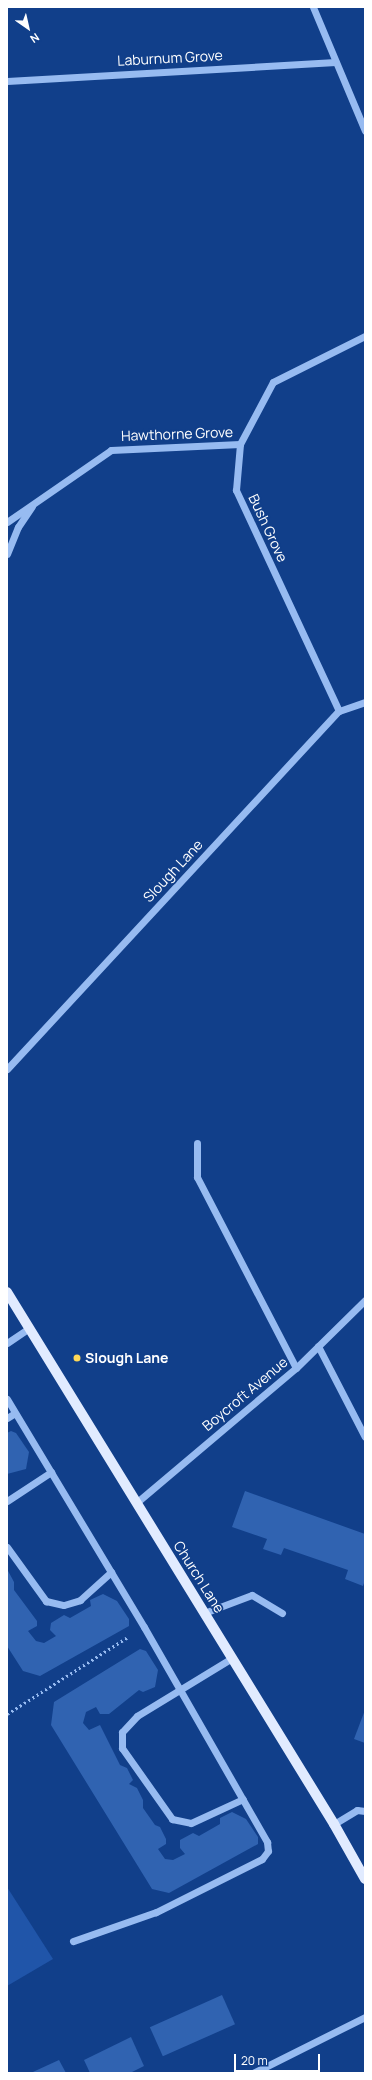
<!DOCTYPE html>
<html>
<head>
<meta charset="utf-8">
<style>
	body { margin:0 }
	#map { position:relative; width:372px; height:2080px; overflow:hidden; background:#113f8a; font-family:Manrope,sans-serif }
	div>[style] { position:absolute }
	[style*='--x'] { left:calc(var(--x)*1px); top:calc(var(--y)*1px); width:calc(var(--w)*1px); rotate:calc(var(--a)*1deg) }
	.green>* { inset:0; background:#2055a9 }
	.building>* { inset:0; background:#3063b1; transform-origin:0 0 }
	.path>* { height:2.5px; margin-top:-1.25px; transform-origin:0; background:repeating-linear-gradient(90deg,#97bbf1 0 2px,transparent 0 5px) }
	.minor>* { height:7px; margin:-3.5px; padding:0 3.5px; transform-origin:3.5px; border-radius:3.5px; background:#97bbf1 }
	.major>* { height:10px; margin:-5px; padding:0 5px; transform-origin:5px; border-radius:5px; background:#e1ebff }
	.dots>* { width:11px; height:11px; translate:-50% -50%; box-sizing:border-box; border:2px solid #113f8a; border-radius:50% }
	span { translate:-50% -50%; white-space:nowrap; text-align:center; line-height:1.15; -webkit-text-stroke:3.5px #113f8a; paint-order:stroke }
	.street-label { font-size:14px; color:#fff }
	.poi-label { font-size:14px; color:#fff; font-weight:700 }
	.left { translate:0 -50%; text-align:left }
	.frame { position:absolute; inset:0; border:8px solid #fff; pointer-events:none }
	.north { position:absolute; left:8px; top:8px; width:40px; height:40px; -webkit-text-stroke:3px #113f8a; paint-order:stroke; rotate:146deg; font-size:11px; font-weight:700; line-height:16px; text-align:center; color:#fff }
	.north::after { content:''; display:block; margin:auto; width:14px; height:18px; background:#fff; clip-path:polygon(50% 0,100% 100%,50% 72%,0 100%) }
	.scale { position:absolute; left:234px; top:2054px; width:86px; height:18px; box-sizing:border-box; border:2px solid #fff; border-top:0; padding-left:5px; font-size:12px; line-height:14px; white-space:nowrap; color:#fff; -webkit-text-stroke:3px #113f8a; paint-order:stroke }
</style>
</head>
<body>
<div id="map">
	<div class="green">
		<div style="clip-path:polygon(7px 1887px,53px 1959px,7px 1986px)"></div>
	</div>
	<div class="building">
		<div style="clip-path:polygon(11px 1431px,16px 1433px,29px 1452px,26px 1469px,7px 1474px,7px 1433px)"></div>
		<div style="clip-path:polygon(245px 1491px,365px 1534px,365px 1580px,363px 1586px,345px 1579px,348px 1570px,284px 1548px,281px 1555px,263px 1549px,267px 1539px,232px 1527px)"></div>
		<div style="clip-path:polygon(7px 1569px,14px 1582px,14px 1590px,37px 1621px,37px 1626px,28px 1631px,36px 1641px,44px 1643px,56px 1636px,50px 1630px,51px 1623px,64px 1615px,70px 1618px,91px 1606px,90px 1600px,103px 1594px,117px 1601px,129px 1619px,129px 1626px,40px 1676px,23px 1671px,7px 1646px)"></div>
		<div style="clip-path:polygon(140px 1649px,146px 1651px,158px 1670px,155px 1687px,143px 1692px,139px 1690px,109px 1714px,100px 1714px,96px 1707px,86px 1712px,83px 1723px,89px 1730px,100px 1725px,120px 1765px,127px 1768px,133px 1780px,129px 1784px,137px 1788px,143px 1800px,143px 1808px,155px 1825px,160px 1827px,166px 1839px,166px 1844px,158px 1849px,165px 1859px,173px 1860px,185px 1854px,180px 1848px,180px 1840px,193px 1833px,199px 1836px,220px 1824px,220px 1818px,232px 1812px,246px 1819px,258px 1837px,258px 1844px,169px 1893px,152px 1889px,51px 1725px,54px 1702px)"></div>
		<div style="clip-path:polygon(365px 1710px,365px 1743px,354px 1739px)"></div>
		<div style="left:222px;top:1995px;width:32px;height:79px;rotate:66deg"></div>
		<div style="clip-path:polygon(131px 2037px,144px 2066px,130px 2073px,90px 2073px,84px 2060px)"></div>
		<div style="clip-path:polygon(59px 2060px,66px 2073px,31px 2073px,35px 2071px)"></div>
	</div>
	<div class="path">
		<div style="--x:7;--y:1714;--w:143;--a:-32.5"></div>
	</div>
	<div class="minor">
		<div style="--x:313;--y:7;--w:134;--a:67.2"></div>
		<div style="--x:7;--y:81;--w:329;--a:-3.3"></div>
		<div style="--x:7;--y:522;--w:126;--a:-34.7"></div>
		<div style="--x:111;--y:450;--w:129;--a:-2.7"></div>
		<div style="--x:7;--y:554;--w:29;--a:-68"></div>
		<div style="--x:18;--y:527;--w:25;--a:-56"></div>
		<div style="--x:339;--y:711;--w:244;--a:-115"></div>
		<div style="--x:236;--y:490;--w:46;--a:-85"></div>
		<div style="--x:240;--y:444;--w:70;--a:-62"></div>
		<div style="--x:273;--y:382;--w:103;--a:-26.6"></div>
		<div style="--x:7;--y:1069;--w:488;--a:-47.2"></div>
		<div style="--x:339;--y:711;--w:28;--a:-19"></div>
		<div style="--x:197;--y:1143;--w:34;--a:90"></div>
		<div style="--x:197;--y:1177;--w:215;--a:62.6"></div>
		<div style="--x:7;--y:1343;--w:27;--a:-34"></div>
		<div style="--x:318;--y:1346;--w:102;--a:62.7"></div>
		<div style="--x:7;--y:1399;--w:266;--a:59"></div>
		<div style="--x:144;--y:1627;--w:248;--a:60.2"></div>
		<div style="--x:267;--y:1842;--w:9;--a:84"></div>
		<div style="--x:268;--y:1851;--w:10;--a:127"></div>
		<div style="--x:262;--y:1859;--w:119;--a:153.4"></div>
		<div style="--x:156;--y:1912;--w:88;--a:160.7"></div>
		<div style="--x:7;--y:1418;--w:9;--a:-32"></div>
		<div style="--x:7;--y:1501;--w:53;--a:-33.4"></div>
		<div style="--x:136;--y:1503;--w:209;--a:-40.2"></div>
		<div style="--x:296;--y:1368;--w:97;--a:-44.6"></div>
		<div style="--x:7;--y:1547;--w:67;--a:54.2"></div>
		<div style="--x:46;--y:1601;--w:18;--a:13"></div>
		<div style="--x:64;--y:1605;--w:17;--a:-17"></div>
		<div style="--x:80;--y:1600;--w:42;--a:-42.1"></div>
		<div style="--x:204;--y:1613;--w:51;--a:-20.6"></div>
		<div style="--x:252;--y:1595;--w:35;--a:31"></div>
		<div style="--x:232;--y:1658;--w:111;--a:148.6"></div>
		<div style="--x:137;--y:1716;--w:22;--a:133"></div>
		<div style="--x:122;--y:1732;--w:16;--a:90"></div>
		<div style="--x:122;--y:1748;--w:87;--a:54.8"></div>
		<div style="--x:172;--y:1819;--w:19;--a:12"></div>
		<div style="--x:191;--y:1823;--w:57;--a:-24.8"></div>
		<div style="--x:334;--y:1824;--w:27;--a:-31"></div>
		<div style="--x:357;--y:1810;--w:8;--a:7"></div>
		<div style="--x:253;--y:2073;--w:125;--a:-26.6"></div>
	</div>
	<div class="major">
		<div style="--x:7;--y:1292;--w:624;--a:58.42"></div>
		<div style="--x:334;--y:1824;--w:63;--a:60.6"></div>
	</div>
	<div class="dots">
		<div style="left:77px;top:1358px;background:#ffd857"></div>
	</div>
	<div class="street-label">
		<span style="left:170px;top:58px;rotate:-3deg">Laburnum Grove</span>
		<span style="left:177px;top:434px;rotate:-2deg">Hawthorne Grove</span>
		<span style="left:268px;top:528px;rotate:65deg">Bush Grove</span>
		<span style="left:173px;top:871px;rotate:-47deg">Slough Lane</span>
		<span style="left:245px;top:1394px;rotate:-40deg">Boycroft Avenue</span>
		<span style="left:199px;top:1577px;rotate:58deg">Church Lane</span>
	</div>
	<div class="poi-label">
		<span class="left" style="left:85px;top:1358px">Slough Lane</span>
	</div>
	<div class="frame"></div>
	<div class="north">N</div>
	<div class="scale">20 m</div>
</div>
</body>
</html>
